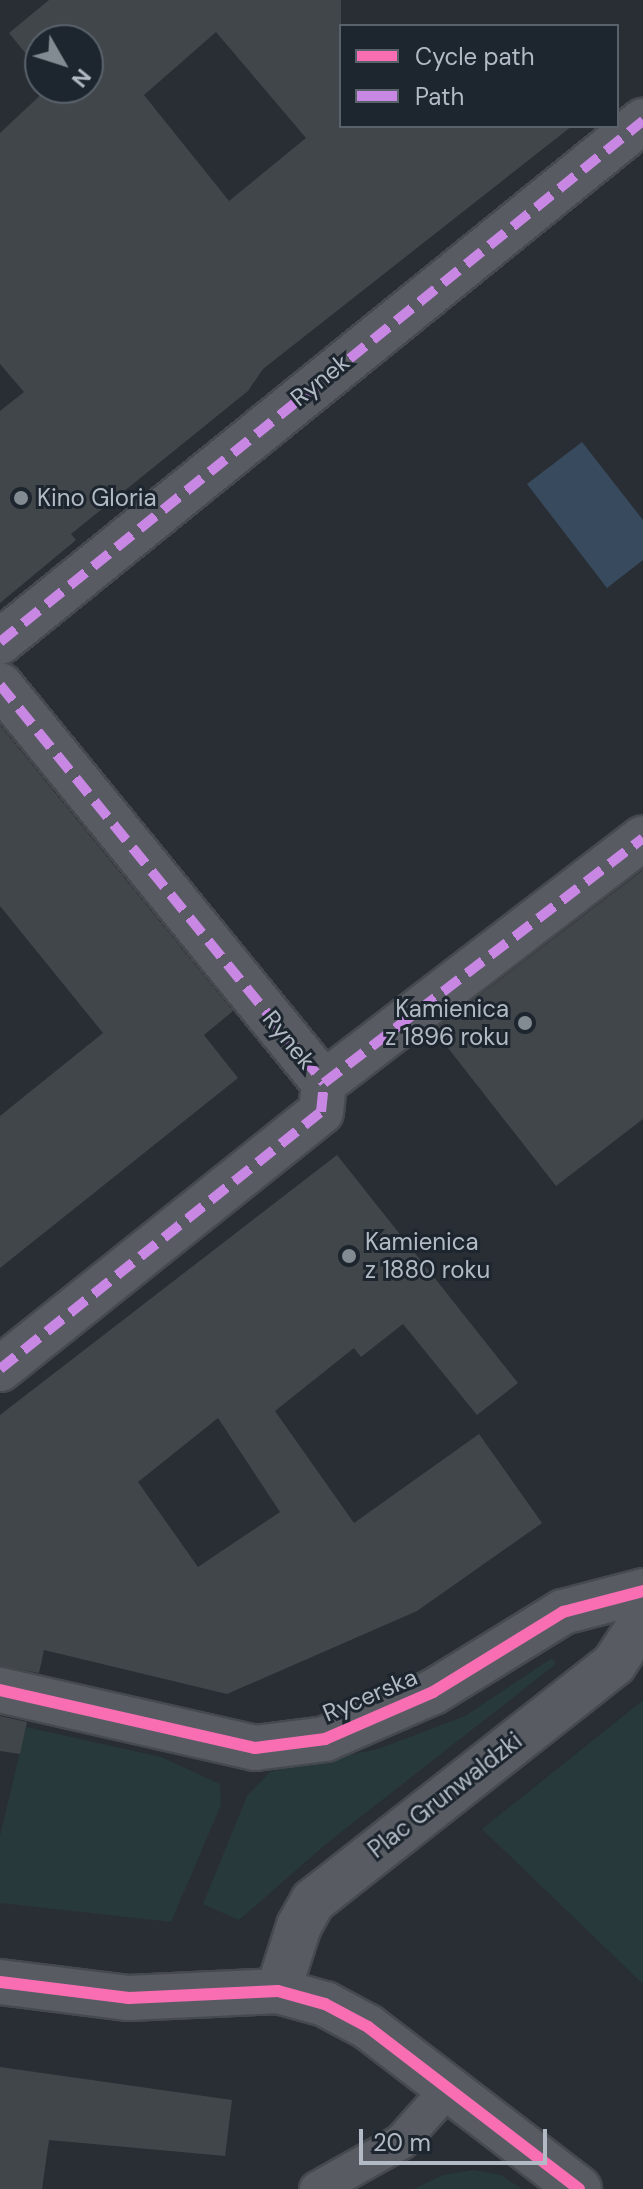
<!DOCTYPE html>
<html>
<head>
<meta charset="utf-8">
<style>
	body { margin:0 }
	#map { position:relative; width:643px; height:2189px; overflow:hidden; background:#292e34; font-family:"DM Sans",sans-serif }
	div>[style] { position:absolute }
	[style*='--x'] { left:calc(var(--x)*1px); top:calc(var(--y)*1px); width:calc(var(--w)*1px); rotate:calc(var(--a)*1deg) }
	.green>* { inset:0; background:#27393a }
	.water>* { inset:0; background:#384a5d }
	.building>* { inset:0; background:#41464b }
	.roads { filter:drop-shadow(2px 0 #464a4f) drop-shadow(-2px 0 #464a4f) drop-shadow(0 2px #464a4f) drop-shadow(0 -2px #464a4f) }
	.service>* { height:34px; margin:-17px; padding:0 17px; transform-origin:17px; border-radius:17px; background:#585c62 }
	.pedestrian>* { height:44px; margin:-22px; padding:0 22px; transform-origin:22px; border-radius:22px; background:#585c62 }
	.minor>* { height:44px; margin:-22px; padding:0 22px; transform-origin:22px; border-radius:22px; background:#585c62 }
	.quiet>* { height:10px; margin-top:-5px; transform-origin:0; background:repeating-linear-gradient(90deg,#c787e3 0 20px,transparent 0 30px) }
	.cycleway>* { height:12px; margin:-6px; padding:0 6px; transform-origin:6px; border-radius:6px; background:#f96db3 }
	.dots>* { width:22px; height:22px; translate:-50% -50%; box-sizing:border-box; border:4px solid #1d252e; border-radius:50% }
	span { translate:-50% -50%; white-space:nowrap; text-align:center; line-height:1.15; -webkit-text-stroke:6px #1d252e; paint-order:stroke }
	.street-label { font-size:24px; color:#b2bbc5 }
	.poi-label { font-size:24px; color:#b2bbc5 }
	.left { translate:0 -50%; text-align:left }
	.right { translate:-100% -50%; text-align:right }
	.legend { position:absolute; left:339px; top:24px; width:280px; height:104px; box-sizing:border-box; background:#1d252e; border:2px solid #59616a; margin:0; padding:10px 14px; list-style:none; font-size:24px; color:#b2bbc5 }
	.legend li { display:flex; align-items:center; gap:16px; height:40px }
	.legend b { width:40px; border:2px solid #59616a }
	.north { position:absolute; left:24px; top:24px; width:80px; height:80px; box-sizing:border-box; background:#1d252e; border:2px solid #59616a; border-radius:50%; rotate:129deg; font-size:22px; font-weight:700; line-height:32px; text-align:center; color:#b2bbc5 }
	.north::after { content:''; display:block; margin:auto; width:28px; height:36px; background:#828a92; clip-path:polygon(50% 0,100% 100%,50% 72%,0 100%) }
	.scale { position:absolute; left:359px; top:2129px; width:188px; height:36px; box-sizing:border-box; border:4px solid #b2bbc5; border-top:0; padding-left:10px; font-size:24px; line-height:28px; white-space:nowrap; color:#b2bbc5; -webkit-text-stroke:6px #1d252e; paint-order:stroke }
</style>
</head>
<body>
<div id="map">
	<div class="green">
		<div style="clip-path:polygon(552px 1658px,556px 1664px,326px 1844px,239px 1920px,203px 1904px,247px 1796px,271px 1771px,378px 1749px,465px 1716px)"></div>
		<div style="clip-path:polygon(642px 1701px,643px 1702px,643px 1984px,482px 1829px)"></div>
		<div style="clip-path:polygon(26px 1727px,161px 1757px,220px 1784px,221px 1805px,171px 1922px,0 1903px,0 1836px)"></div>
		<div style="clip-path:polygon(473px 2170px,501px 2175px,522px 2189px,414px 2189px,443px 2175px)"></div>
	</div>
	<div class="water">
		<div style="clip-path:polygon(582px 442px,643px 520px,643px 560px,607px 588px,527px 484px)"></div>
	</div>
	<div class="building">
		<div style="clip-path:polygon(evenodd,49px 0,341px 0,341px 126px,572px 126px,263px 369px,248px 391px,71px 534px,76px 540px,0 603px,0 411px,24px 392px,0 364px,0 133px,48px 88px,88px 88px,88px 40px,40px 40px,40px 71px,9px 33px,49px 0,216px 32px,306px 138px,229px 201px,144px 95px,216px 32px)"></div>
		<div style="clip-path:polygon(0 725px,233px 1011px,204px 1035px,238px 1078px,0 1268px,0 1116px,103px 1033px,0 906px)"></div>
		<div style="clip-path:polygon(643px 870px,643px 1119px,556px 1186px,434px 1030px)"></div>
		<div style="clip-path:polygon(evenodd,337px 1155px,518px 1383px,477px 1415px,403px 1324px,361px 1357px,354px 1348px,275px 1411px,354px 1523px,479px 1434px,542px 1523px,417px 1611px,227px 1694px,44px 1650px,39px 1673px,0 1666px,0 1415px,337px 1155px,218px 1418px,280px 1512px,198px 1567px,138px 1482px,218px 1418px)"></div>
		<div style="clip-path:polygon(0 1716px,27px 1722px,20px 1754px,0 1751px)"></div>
		<div style="clip-path:polygon(0 2067px,232px 2100px,225px 2156px,49px 2140px,42px 2189px,0 2189px)"></div>
	</div>
	<div class="roads">
		<div class="service">
			<div style="--x:317;--y:2189;--w:96;--a:-29.2"></div>
			<div style="--x:401;--y:2142;--w:71;--a:-48.4"></div>
		</div>
		<div class="pedestrian">
			<div style="--x:0;--y:642;--w:828;--a:-39.02"></div>
			<div style="--x:0;--y:685;--w:513;--a:50.85"></div>
			<div style="--x:324;--y:1083;--w:402;--a:-37.5"></div>
			<div style="--x:0;--y:1369;--w:411;--a:-38.7"></div>
			<div style="--x:321;--y:1112;--w:29;--a:-84"></div>
		</div>
		<div class="minor">
			<div style="--x:0;--y:1690;--w:262;--a:12.8"></div>
			<div style="--x:255;--y:1748;--w:71;--a:-7.3"></div>
			<div style="--x:325;--y:1739;--w:118;--a:-23.5"></div>
			<div style="--x:433;--y:1692;--w:153;--a:-31.6"></div>
			<div style="--x:563;--y:1612;--w:83;--a:-14.7"></div>
			<div style="--x:0;--y:1982;--w:130;--a:7.1"></div>
			<div style="--x:129;--y:1998;--w:149;--a:-2.7"></div>
			<div style="--x:278;--y:1991;--w:49;--a:15.5"></div>
			<div style="--x:325;--y:2004;--w:49;--a:28.1"></div>
			<div style="--x:368;--y:2027;--w:266;--a:37.5"></div>
			<div style="--x:278;--y:1991;--w:68;--a:-72.1"></div>
			<div style="--x:299;--y:1926;--w:29;--a:-61"></div>
			<div style="--x:313;--y:1901;--w:383;--a:-38.2"></div>
			<div style="--x:614;--y:1664;--w:53;--a:-56.6"></div>
		</div>
	</div>
	<div class="quiet">
		<div style="--x:0;--y:642;--w:828;--a:-39.02"></div>
		<div style="--x:0;--y:685;--w:513;--a:50.85"></div>
		<div style="--x:324;--y:1083;--w:402;--a:-37.5"></div>
		<div style="--x:0;--y:1369;--w:411;--a:-38.7"></div>
		<div style="--x:321;--y:1112;--w:29;--a:-84"></div>
	</div>
	<div class="cycleway">
		<div style="--x:0;--y:1690;--w:262;--a:12.8"></div>
		<div style="--x:255;--y:1748;--w:71;--a:-7.3"></div>
		<div style="--x:325;--y:1739;--w:118;--a:-23.5"></div>
		<div style="--x:433;--y:1692;--w:153;--a:-31.6"></div>
		<div style="--x:563;--y:1612;--w:83;--a:-14.7"></div>
		<div style="--x:0;--y:1982;--w:130;--a:7.1"></div>
		<div style="--x:129;--y:1998;--w:149;--a:-2.7"></div>
		<div style="--x:278;--y:1991;--w:49;--a:15.5"></div>
		<div style="--x:325;--y:2004;--w:49;--a:28.1"></div>
		<div style="--x:368;--y:2027;--w:266;--a:37.5"></div>
	</div>
	<div class="dots">
		<div style="left:21px;top:498px;background:#828a92"></div>
		<div style="left:525px;top:1023px;background:#828a92"></div>
		<div style="left:349px;top:1256px;background:#828a92"></div>
	</div>
	<div class="street-label">
		<span style="left:320px;top:380px;rotate:-39deg">Rynek</span>
		<span style="left:289px;top:1040px;rotate:51deg">Rynek</span>
		<span style="left:370px;top:1695px;rotate:-23deg">Rycerska</span>
		<span style="left:445px;top:1795px;rotate:-38deg">Plac Grunwaldzki</span>
	</div>
	<div class="poi-label">
		<span class="left" style="left:37px;top:498px">Kino Gloria</span>
		<span class="right" style="left:509px;top:1023px">Kamienica<br>z 1896 roku</span>
		<span class="left" style="left:365px;top:1256px">Kamienica<br>z 1880 roku</span>
	</div>
	<ul class="legend">
	<li><b style="height:10px;background:#f96db3"></b>Cycle path</li>
	<li><b style="height:10px;background:#c787e3"></b>Path</li>
	</ul>
	<div class="north">N</div>
	<div class="scale">20 m</div>
</div>
</body>
</html>
